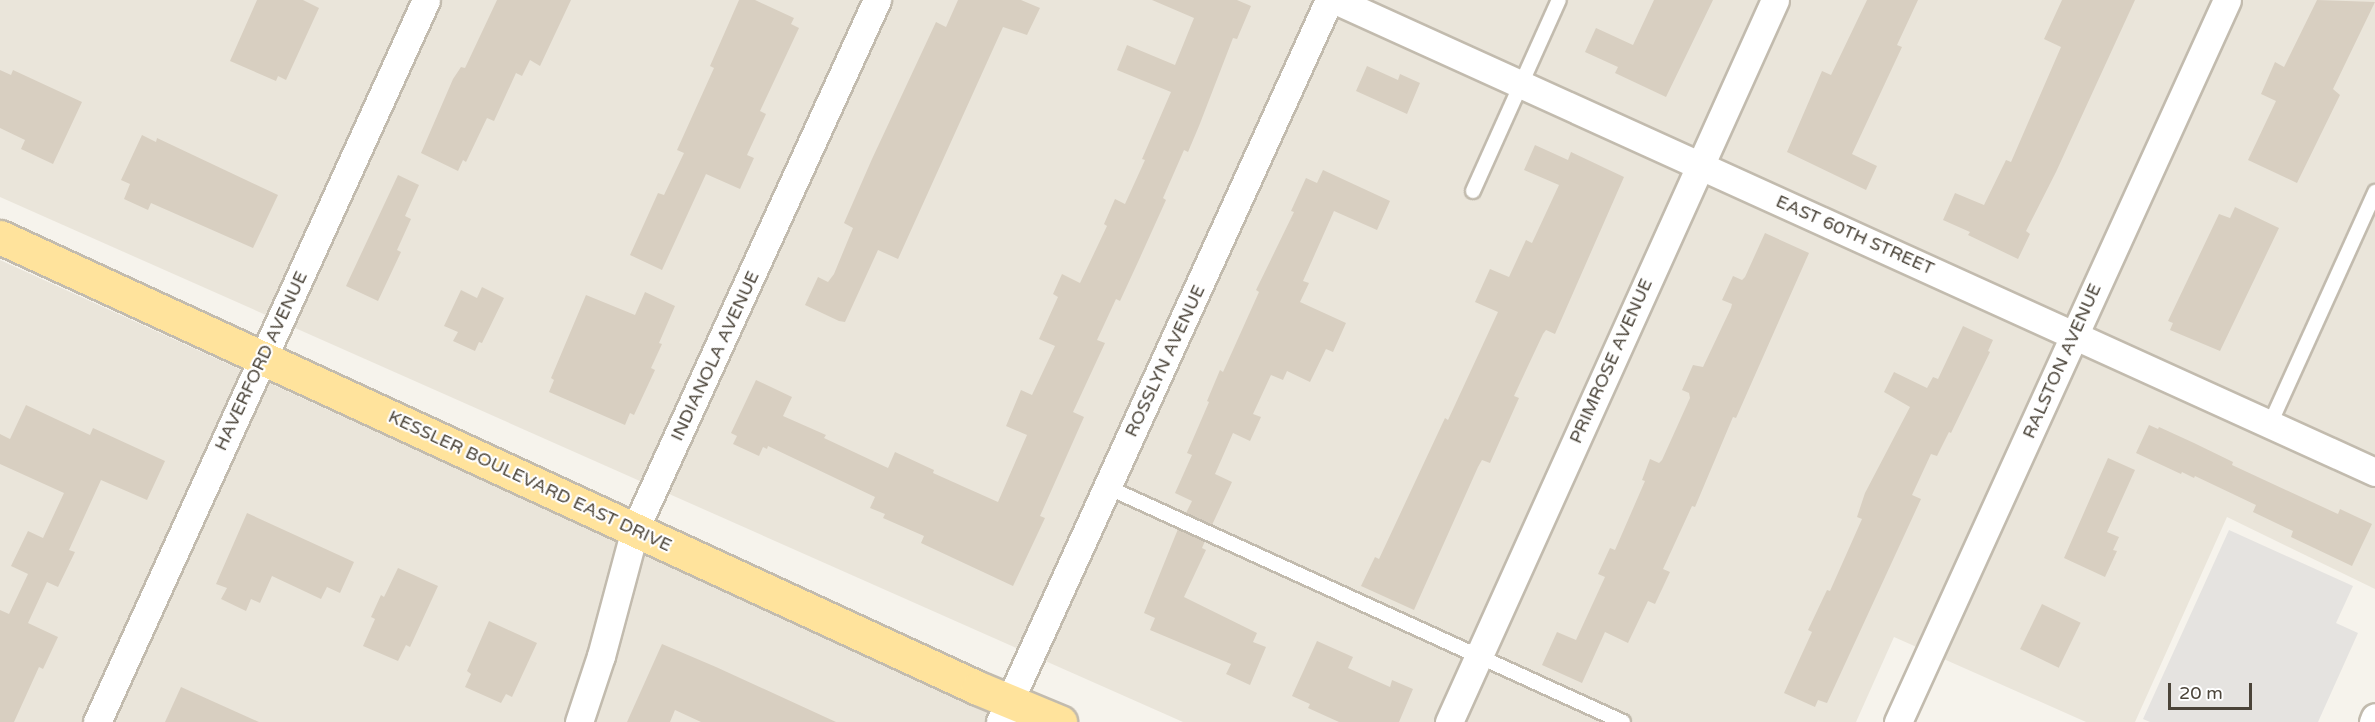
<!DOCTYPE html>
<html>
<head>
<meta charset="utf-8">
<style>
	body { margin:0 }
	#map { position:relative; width:2375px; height:722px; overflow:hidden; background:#f6f3ec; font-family:"Varela Round",sans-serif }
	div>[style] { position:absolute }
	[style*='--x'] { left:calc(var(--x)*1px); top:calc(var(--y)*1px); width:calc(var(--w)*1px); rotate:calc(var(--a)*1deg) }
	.residential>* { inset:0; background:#eae5da }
	.parking>* { inset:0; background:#e5e3e0 }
	.building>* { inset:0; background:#d8cfc1; transform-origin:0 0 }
	.roads { filter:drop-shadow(2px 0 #c2bbae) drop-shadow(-2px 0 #c2bbae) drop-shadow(0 2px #c2bbae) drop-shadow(0 -2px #c2bbae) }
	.lane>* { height:14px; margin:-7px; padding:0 7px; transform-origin:7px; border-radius:7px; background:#fff }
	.street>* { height:27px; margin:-13.5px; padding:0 13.5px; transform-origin:13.5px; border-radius:13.5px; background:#fff }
	.primary>* { height:33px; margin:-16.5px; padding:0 16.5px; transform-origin:16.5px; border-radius:16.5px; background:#ffe39c }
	span { translate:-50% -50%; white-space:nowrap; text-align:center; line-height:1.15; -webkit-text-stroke:4.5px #fff; paint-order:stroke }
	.street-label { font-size:18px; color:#4b4439 }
	.scale { position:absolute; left:2168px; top:683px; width:84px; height:27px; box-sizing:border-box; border:3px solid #4b4439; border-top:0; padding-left:8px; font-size:18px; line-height:21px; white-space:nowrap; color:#4b4439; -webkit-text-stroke:4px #fff; paint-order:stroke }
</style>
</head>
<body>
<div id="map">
	<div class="residential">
		<div style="clip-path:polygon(0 0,2375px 0,2375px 589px,2227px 517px,2135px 722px,2086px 722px,1894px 637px,1856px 722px,1183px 722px,0 197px)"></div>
		<div style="clip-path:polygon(0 260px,1012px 722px,0 722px)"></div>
	</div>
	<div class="parking">
		<div style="clip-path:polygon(2229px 530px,2353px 586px,2336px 623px,2358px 633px,2318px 722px,2150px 722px,2143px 719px)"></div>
	</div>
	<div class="building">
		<div style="clip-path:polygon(257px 0,303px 0,319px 8px,286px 80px,278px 76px,276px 81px,230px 61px)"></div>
		<div style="clip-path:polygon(497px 0,571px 0,540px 66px,530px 60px,522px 76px,516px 73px,494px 121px,487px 118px,466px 162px,463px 160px,458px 171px,421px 153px,453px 79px,461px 67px,465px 68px)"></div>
		<div style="clip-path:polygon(739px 0,755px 0,794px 18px,791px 24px,799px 28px,760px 111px,766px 114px,747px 155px,754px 158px,740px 189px,706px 174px,662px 270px,630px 255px,658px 193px,664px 195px,684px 153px,677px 150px,714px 68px,710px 66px)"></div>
		<div style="clip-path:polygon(958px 0,1021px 0,1040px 8px,1027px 35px,1003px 27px,898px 259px,878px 250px,845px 322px,839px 321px,805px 305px,818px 277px,828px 282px,834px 274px,853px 228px,844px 223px,872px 159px,936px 22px,946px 27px)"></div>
		<div style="clip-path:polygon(1152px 0,1237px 0,1251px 6px,1237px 39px,1233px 38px,1199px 126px,1188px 152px,1184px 150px,1163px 198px,1166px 200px,1138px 262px,1120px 301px,1116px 299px,1097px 340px,1105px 343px,1073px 412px,1084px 417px,1040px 516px,1045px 518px,1013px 586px,921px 543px,924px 536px,883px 518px,885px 514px,870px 508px,875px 497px,768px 446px,767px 449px,763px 447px,759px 456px,733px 444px,737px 436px,731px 433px,756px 380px,792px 397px,783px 416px,826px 435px,824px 438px,888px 468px,895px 452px,934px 470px,933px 473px,998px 502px,1027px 435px,1006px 426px,1021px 390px,1032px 395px,1055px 346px,1039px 339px,1058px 297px,1053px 294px,1062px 274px,1080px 283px,1107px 226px,1104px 224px,1115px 199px,1125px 204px,1145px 160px,1142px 159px,1171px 92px,1117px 70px,1127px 45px,1175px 65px,1194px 18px)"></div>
		<div style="clip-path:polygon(1654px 0,1713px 0,1666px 97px,1615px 73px,1618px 67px,1585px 52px,1596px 28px,1633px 45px)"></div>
		<div style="clip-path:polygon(1867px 0,1918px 0,1897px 45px,1902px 47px,1852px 154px,1877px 166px,1866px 190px,1787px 152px,1822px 71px,1831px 75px)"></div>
		<div style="clip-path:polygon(2062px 0,2135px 0,2056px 172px,2026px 231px,2030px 234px,2018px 259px,1968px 235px,1970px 232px,1943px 220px,1955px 193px,1984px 205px,2006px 160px,2011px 162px,2061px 47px,2044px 39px)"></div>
		<div style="clip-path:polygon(2317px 0,2375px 2px,2333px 89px,2340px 95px,2297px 183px,2248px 160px,2276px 101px,2261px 94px,2275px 62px,2284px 67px)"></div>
		<div style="clip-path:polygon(1367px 66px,1398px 80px,1400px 74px,1420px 83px,1407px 114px,1356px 91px)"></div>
		<div style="clip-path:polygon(0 70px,11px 75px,13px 70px,82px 102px,53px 164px,21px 149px,25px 140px,0 128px)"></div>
		<div style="clip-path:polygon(142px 135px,156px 142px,157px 138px,278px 195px,253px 248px,151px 203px,148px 210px,124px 199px,130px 184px,121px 180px)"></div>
		<div style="clip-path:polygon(1535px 145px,1568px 160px,1571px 152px,1624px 177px,1555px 334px,1546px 330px,1543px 334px,1514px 396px,1519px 398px,1490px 463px,1482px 460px,1478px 467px,1414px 610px,1361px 586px,1375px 557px,1379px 559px,1445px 418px,1448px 420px,1498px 312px,1475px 302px,1490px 269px,1509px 277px,1526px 240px,1532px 243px,1559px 185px,1524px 170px)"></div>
		<div style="clip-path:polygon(1323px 170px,1390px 201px,1377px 230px,1334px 211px,1303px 281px,1309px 283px,1300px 302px,1346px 323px,1333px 352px,1326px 349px,1310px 382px,1287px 371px,1283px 380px,1271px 375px,1253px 414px,1261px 417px,1250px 441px,1233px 433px,1215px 474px,1232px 482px,1212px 525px,1186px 513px,1192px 501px,1175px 493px,1192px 455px,1187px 453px,1209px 402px,1207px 401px,1220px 370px,1223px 372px,1259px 292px,1256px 290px,1294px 212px,1291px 211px,1306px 178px,1317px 183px)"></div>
		<div style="clip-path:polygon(398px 175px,419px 185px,405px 216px,411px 219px,397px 250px,401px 252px,378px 301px,346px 286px)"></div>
		<div style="clip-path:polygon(2235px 207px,2279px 228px,2220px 351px,2170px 330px,2173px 323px,2168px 321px,2219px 214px,2230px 218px)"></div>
		<div style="clip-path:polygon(1765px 233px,1809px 253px,1736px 418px,1733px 417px,1695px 507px,1692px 506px,1663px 569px,1670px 572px,1655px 604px,1648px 601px,1628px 643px,1605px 632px,1582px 683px,1542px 665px,1557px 632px,1576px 640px,1605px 577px,1598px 574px,1610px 548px,1615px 550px,1645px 481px,1642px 480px,1650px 459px,1659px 463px,1662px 460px,1690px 398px,1689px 393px,1682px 390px,1693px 365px,1703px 367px,1731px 308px,1732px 304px,1722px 300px,1733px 276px,1742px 280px,1745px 277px)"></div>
		<div style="clip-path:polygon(482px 287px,504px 298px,482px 343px,479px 342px,475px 351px,453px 341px,458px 332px,444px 326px,461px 290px,477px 298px)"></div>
		<div style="clip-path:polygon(645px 292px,675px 306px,659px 343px,662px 344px,651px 368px,655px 370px,634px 415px,630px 413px,625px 425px,549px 392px,554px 380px,551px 378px,586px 295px,635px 315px)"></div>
		<div style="clip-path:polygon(1963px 326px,1993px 340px,1988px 351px,1990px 352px,1951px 433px,1949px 432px,1937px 456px,1931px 454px,1912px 495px,1921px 499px,1827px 703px,1818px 700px,1815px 707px,1784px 693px,1812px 632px,1808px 630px,1827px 590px,1830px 591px,1862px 519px,1857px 517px,1865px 493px,1910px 407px,1884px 392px,1894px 372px,1927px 388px,1933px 377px,1938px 379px)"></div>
		<div style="clip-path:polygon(26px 405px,90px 435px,93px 428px,165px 461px,147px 500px,101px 480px,69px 550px,75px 552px,58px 587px,47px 582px,28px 623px,58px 637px,43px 669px,39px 667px,14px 722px,0 722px,0 610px,9px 614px,28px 574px,11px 566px,28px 531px,43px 538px,64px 493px,0 464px,0 434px,10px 439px)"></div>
		<div style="clip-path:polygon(2149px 425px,2158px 429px,2159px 427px,2194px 443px,2233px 462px,2232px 465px,2338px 514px,2340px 509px,2372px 524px,2352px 566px,2291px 537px,2293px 531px,2253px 512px,2256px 505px,2195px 476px,2194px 478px,2182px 472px,2181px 474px,2136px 453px)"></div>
		<div style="clip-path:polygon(2108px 458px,2135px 470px,2107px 532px,2119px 537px,2113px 550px,2117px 551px,2105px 577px,2064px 558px)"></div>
		<div style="clip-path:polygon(247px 513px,354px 562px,340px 593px,327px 587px,321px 599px,272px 576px,260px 603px,251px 599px,246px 611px,221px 599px,227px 588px,216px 584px)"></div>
		<div style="clip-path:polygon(1178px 529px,1205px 541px,1202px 548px,1206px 550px,1184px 597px,1257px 633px,1253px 642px,1266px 647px,1250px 685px,1226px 674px,1231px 664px,1150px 630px,1155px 618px,1144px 613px)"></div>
		<div style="clip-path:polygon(398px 568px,438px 586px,410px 647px,406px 645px,398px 661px,363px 646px,375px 619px,371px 617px,381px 595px,384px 597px)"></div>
		<div style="left:2042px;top:604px;width:43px;height:50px;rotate:26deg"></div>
		<div style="clip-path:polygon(489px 621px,537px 643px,512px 697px,506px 694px,501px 703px,465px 687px,471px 674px,467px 671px)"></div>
		<div style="clip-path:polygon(1317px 641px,1353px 657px,1348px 668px,1390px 687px,1392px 680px,1413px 689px,1399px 722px,1339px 722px,1308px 708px,1310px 704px,1292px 696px)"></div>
		<div style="clip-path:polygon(662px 644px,716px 667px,836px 722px,701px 722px,675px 710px,670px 722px,627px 722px)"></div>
		<div style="clip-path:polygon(181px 687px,259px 722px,165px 722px)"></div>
	</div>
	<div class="roads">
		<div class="lane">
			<div style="--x:1473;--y:191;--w:209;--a:-65.8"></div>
			<div style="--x:2270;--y:424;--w:255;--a:-65.6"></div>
			<div style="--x:1107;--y:487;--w:567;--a:24.49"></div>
		</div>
		<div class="street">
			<div style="--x:1335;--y:0;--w:1142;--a:24.41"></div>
			<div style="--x:97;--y:722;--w:793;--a:-65.5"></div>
			<div style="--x:579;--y:722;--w:70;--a:-71.6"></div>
			<div style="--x:601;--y:656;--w:131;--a:-75"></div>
			<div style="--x:635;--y:529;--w:582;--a:-65.42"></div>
			<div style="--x:1000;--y:722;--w:793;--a:-65.5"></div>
			<div style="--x:1449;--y:722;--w:792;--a:-65.7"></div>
			<div style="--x:1898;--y:722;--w:793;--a:-65.5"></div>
			<div style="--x:2373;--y:722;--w:5;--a:-68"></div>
		</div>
		<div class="primary">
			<div style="--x:0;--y:237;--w:1077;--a:24.76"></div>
			<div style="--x:978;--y:688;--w:89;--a:22.5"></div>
		</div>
	</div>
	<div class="street-label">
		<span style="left:1855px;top:235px;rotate:24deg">EAST 60TH STREET</span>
		<span style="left:715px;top:356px;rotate:-65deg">INDIANOLA AVENUE</span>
		<span style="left:261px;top:361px;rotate:-65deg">HAVERFORD AVENUE</span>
		<span style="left:1165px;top:361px;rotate:-65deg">ROSSLYN AVENUE</span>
		<span style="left:1611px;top:361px;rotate:-66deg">PRIMROSE AVENUE</span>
		<span style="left:2062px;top:361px;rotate:-66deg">RALSTON AVENUE</span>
		<span style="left:530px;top:481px;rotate:25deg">KESSLER BOULEVARD EAST DRIVE</span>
	</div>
	<div class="scale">20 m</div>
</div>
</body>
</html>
